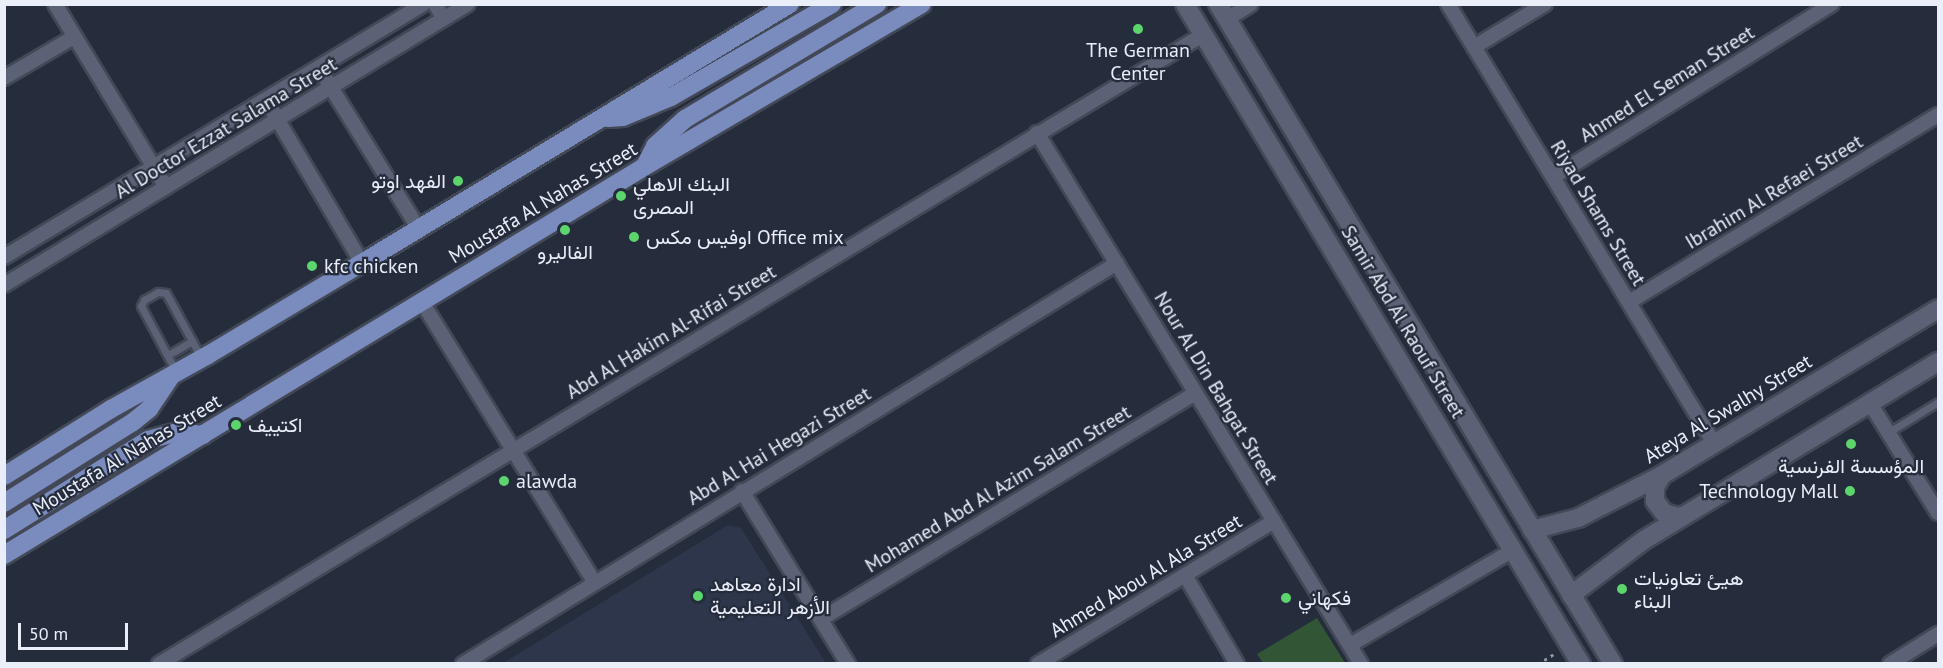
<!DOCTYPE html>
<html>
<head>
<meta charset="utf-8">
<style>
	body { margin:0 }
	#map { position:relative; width:1943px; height:668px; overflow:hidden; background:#252c3c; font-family:"PT Sans",Vazirmatn,sans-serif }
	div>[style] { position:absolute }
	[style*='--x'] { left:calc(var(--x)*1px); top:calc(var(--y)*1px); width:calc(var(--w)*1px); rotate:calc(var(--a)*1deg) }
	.built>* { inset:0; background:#2e364c }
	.green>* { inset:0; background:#325635 }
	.path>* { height:3px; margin-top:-1.5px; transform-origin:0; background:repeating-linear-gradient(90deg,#8f95a3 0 3px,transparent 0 7.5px) }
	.roads { filter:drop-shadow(2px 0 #434856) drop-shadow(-2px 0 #434856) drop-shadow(0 2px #434856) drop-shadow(0 -2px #434856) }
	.lane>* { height:7px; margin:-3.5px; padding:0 3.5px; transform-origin:3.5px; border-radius:3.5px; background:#5b6275 }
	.street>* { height:14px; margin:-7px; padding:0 7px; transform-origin:7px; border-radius:7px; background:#5b6275 }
	.secondary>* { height:18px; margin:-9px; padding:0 9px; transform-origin:9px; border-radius:9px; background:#5b6275 }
	.primary>* { height:18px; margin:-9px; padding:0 9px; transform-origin:9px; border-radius:9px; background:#7a8bbe }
	.dots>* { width:16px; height:16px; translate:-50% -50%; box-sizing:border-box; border:3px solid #252c3c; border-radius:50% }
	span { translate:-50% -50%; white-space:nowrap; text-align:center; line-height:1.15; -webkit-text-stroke:4.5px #252c3c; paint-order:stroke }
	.poi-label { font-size:20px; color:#e9eef9 }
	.right { translate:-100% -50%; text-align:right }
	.left { translate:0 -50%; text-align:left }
	.street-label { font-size:20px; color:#e9eef9 }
	.frame { position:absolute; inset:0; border:6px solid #e9eef9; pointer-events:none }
	.scale { position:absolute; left:18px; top:623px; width:110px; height:27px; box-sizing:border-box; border:3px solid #e9eef9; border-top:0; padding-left:8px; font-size:18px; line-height:21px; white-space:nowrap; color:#e9eef9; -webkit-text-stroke:4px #252c3c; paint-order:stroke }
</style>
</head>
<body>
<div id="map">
	<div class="built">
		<div style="clip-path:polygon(728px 525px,741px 528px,826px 663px,503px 663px)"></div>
	</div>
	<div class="green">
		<div style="clip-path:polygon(1317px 618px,1345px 663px,1263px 663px,1257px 654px)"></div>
	</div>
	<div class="path">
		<div style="--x:1538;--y:664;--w:22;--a:-32"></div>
	</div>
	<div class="roads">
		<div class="lane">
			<div style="--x:168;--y:355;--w:28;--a:-30"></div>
			<div style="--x:173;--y:372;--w:8;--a:-97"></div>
			<div style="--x:172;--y:364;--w:66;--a:-118.1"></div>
			<div style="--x:141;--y:306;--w:7;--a:-63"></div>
			<div style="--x:144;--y:300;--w:16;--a:-30"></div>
			<div style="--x:158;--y:292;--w:8;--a:7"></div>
			<div style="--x:166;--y:293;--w:65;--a:61.5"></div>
			<div style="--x:197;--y:350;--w:9;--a:32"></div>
			<div style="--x:1889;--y:432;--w:57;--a:-31.5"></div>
		</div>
		<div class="street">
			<div style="--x:55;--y:4;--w:214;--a:58.8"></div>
			<div style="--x:435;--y:4;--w:17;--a:59"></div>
			<div style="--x:1448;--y:4;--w:513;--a:58.79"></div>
			<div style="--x:1227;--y:19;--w:28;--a:-32"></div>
			<div style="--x:1474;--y:47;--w:83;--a:-31.2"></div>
			<div style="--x:319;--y:68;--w:190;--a:58.2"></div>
			<div style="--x:4;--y:78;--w:81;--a:-30.4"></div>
			<div style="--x:266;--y:100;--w:189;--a:59.5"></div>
			<div style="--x:1037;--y:133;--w:622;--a:58.61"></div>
			<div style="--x:1553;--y:177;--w:328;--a:-31.8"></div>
			<div style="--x:4;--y:257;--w:490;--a:-31.1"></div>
			<div style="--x:4;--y:285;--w:542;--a:-31.2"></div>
			<div style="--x:422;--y:302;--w:329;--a:58.4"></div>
			<div style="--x:1629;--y:302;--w:361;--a:-31.2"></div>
			<div style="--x:1870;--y:403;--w:129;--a:58.3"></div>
			<div style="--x:742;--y:491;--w:203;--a:58.5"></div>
			<div style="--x:1185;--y:575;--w:103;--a:59.7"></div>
			<div style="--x:821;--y:619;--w:437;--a:-31.1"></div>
			<div style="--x:1350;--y:645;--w:189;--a:-30.2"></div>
			<div style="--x:159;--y:664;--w:1220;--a:-31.08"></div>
			<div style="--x:463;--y:664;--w:767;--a:-31.51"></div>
			<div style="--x:1038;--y:664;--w:276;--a:-31.2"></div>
			<div style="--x:1890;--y:664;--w:57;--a:-32"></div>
		</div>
		<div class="secondary">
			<div style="--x:1185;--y:4;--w:770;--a:59.04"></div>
			<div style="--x:1218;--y:4;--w:769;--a:59.1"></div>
			<div style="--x:1662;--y:475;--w:14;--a:120"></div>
			<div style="--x:1655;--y:487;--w:14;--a:90"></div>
			<div style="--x:1655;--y:501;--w:15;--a:53"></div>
			<div style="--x:1664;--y:513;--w:15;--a:16"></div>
			<div style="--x:1678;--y:517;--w:7;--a:-16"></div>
			<div style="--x:1532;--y:530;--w:48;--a:-14.6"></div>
			<div style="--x:1578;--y:518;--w:94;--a:-27.1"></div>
			<div style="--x:1662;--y:475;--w:322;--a:-31"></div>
			<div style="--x:1571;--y:595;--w:91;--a:-37"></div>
			<div style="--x:1644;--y:540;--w:344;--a:-31.2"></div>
		</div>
		<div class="primary">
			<div style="--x:608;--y:118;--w:15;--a:-4"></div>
			<div style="--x:623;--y:117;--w:52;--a:-22.6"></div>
			<div style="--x:671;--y:97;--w:186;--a:-30"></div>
			<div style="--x:645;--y:166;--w:22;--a:-63"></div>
			<div style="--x:655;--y:146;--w:40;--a:-42"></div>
			<div style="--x:685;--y:119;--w:224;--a:-30.9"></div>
			<div style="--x:4;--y:476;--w:126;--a:-32.1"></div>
			<div style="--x:111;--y:409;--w:111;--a:-29.1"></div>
			<div style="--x:208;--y:355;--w:179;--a:-30.9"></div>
			<div style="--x:362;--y:263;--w:500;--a:-31.18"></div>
			<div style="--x:4;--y:503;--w:152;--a:-32.1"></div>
			<div style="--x:133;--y:422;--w:21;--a:-39"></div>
			<div style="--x:149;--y:409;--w:40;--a:-56"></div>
			<div style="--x:4;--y:530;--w:170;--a:-32"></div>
			<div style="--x:148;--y:440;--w:31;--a:-15"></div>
			<div style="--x:178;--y:432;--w:25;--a:7"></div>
			<div style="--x:4;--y:555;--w:748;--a:-31.23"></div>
			<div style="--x:644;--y:167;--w:322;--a:-30.4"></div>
		</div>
	</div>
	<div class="dots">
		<div style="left:1138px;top:29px;background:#5dd56d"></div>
		<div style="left:458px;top:181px;background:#5dd56d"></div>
		<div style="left:621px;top:196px;background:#5dd56d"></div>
		<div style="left:565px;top:230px;background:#5dd56d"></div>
		<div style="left:634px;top:237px;background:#5dd56d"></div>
		<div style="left:312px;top:266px;background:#5dd56d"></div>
		<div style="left:236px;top:425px;background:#5dd56d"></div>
		<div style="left:1851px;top:444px;background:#5dd56d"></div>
		<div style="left:504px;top:481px;background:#5dd56d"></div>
		<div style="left:1850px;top:491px;background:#5dd56d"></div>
		<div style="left:1622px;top:589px;background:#5dd56d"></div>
		<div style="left:698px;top:596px;background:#5dd56d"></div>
		<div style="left:1286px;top:598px;background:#5dd56d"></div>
	</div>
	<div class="poi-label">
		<span style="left:1138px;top:62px">The German<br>Center</span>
		<span class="right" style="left:446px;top:181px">الفهد اوتو</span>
		<span class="left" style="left:633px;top:196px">البنك الاهلي<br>المصرى</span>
		<span class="left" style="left:646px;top:237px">اوفيس مكس Office mix</span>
		<span style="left:565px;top:252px">الفاليرو</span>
		<span class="left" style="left:324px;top:266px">kfc chicken</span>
		<span class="left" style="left:248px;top:425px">اكتييف</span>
		<span style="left:1851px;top:466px">المؤسسة الفرنسية</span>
		<span class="left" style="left:516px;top:481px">alawda</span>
		<span class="right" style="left:1838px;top:491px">Technology Mall</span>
		<span class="left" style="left:1634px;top:590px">هيئ تعاونيات<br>البناء</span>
		<span class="left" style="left:710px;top:596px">ادارة معاهد<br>الأزهر التعليمية</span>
		<span class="left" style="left:1298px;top:598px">فكهاني</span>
	</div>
	<div class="street-label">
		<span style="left:1667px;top:84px;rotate:-32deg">Ahmed El Seman Street</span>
		<span style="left:226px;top:128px;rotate:-31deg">Al Doctor Ezzat Salama Street</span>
		<span style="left:1774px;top:192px;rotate:-31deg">Ibrahim Al Refaei Street</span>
		<span style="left:543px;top:203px;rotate:-31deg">Moustafa Al Nahas Street</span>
		<span style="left:1598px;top:213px;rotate:59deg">Riyad Shams Street</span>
		<span style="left:1403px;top:322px;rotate:59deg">Samir Abd Al Raouf Street</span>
		<span style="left:671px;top:332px;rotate:-31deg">Abd Al Hakim Al-Rifai Street</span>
		<span style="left:1216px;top:388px;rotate:59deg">Nour Al Din Bahgat Street</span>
		<span style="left:1728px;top:409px;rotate:-31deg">Ateya Al Swalhy Street</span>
		<span style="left:779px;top:446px;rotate:-31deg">Abd Al Hai Hegazi Street</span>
		<span style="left:127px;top:455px;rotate:-31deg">Moustafa Al Nahas Street</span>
		<span style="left:998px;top:489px;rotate:-31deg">Mohamed Abd Al Azim Salam Street</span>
		<span style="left:1146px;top:576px;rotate:-31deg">Ahmed Abou Al Ala Street</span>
	</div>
	<div class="frame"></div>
	<div class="scale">50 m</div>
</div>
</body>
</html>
